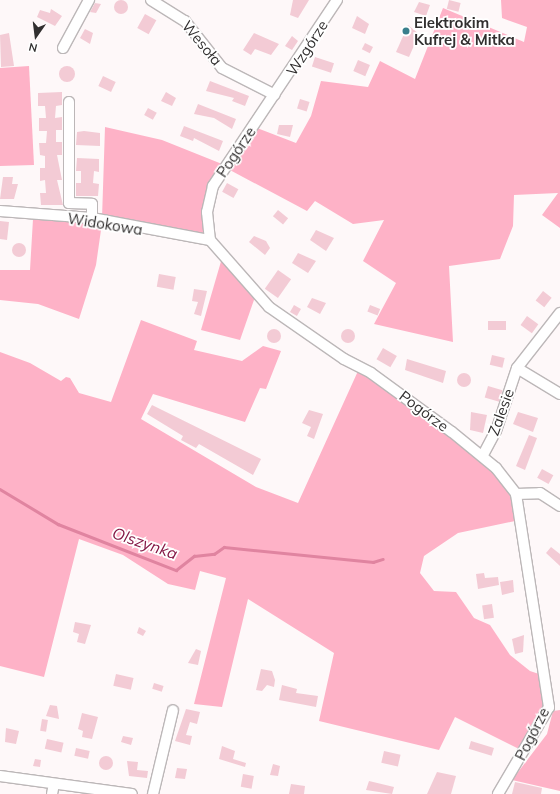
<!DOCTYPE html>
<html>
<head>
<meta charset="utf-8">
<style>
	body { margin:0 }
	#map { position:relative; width:560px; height:794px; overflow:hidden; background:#fef8f9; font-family:Mulish,sans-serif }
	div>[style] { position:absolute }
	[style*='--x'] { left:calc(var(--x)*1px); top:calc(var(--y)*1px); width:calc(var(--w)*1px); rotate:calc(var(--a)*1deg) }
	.green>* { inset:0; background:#feb2c7 }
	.stream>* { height:2.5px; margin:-1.25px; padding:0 1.25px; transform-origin:1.25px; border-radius:1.25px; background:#e084a0 }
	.building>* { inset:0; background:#f3cbd5; transform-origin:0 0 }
	.round { border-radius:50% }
	.roads { filter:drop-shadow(1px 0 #bcb7b8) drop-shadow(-1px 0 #bcb7b8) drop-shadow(0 1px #bcb7b8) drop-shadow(0 -1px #bcb7b8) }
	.minor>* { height:10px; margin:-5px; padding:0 5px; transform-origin:5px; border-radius:5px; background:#fff }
	.dots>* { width:11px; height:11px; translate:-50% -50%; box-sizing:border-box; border:2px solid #fff; border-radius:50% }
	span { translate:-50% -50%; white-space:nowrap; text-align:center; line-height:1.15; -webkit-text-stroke:3.5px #fff; paint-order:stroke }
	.poi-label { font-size:15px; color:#312f2f; font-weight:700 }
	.left { translate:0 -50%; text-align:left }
	.street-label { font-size:15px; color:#312f2f }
	.water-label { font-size:16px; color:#841745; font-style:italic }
	.north { position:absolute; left:16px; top:16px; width:40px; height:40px; -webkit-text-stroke:3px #fff; paint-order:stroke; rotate:194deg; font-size:11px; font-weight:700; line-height:16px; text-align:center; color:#312f2f }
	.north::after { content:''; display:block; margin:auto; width:14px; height:18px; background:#312f2f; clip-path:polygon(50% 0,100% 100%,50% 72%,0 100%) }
</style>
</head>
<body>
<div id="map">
	<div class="green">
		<div style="clip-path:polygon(501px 0,560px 0,560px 228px,542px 215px,558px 193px,514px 195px,513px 226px,500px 259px,449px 266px,453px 342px,374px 324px,396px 283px,363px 261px,384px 220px,353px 224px,315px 201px,307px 211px,228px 169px,257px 128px,296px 143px,311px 116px,321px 81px,368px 87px,380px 61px,415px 79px,443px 8px,524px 42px,527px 27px,502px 18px)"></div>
		<div style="clip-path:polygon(29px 66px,34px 165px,0 166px,0 68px)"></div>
		<div style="clip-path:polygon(105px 127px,162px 140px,222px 164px,206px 194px,206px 234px,102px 218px)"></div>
		<div style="clip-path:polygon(33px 219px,102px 223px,96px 265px,79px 319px,38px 304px,0 300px,0 270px,30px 270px)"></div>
		<div style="clip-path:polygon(222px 258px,255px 297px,240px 340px,201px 330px)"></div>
		<div style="clip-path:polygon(141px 320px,197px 341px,194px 350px,242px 361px,263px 346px,281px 351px,266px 389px,260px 388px,245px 422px,153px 394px,141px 419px,256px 487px,298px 503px,358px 371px,369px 375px,475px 452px,511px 492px,520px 520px,458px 533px,424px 556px,420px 573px,434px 591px,456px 592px,474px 618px,490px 625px,510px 655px,530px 671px,539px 674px,545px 700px,537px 727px,521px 750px,455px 717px,439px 750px,319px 721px,334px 653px,248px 599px,222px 707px,194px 704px,226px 578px,200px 571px,195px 590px,168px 584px,123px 555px,79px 539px,44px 677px,0 666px,0 352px,30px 363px,61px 381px,66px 377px,70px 378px,79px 393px,111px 402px)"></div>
		<div style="clip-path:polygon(560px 710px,560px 791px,512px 780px,547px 734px,553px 711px)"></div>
	</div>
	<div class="stream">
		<div style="--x:0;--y:489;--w:68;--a:31.1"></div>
		<div style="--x:58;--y:524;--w:127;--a:21.3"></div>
		<div style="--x:176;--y:570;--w:23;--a:-38"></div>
		<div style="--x:194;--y:556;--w:20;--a:-6"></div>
		<div style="--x:214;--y:554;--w:12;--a:-35"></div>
		<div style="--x:224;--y:547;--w:150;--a:5.7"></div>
		<div style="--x:373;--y:562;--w:10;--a:-17"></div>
	</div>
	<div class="building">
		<div class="round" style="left:114px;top:0;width:14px;height:14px"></div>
		<div style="clip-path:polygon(293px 0,309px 0,298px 18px,290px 15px)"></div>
		<div style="left:449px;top:0;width:12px;height:9px;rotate:14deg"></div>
		<div style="clip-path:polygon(419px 2px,430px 5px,426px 16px,414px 12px)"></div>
		<div style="clip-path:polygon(95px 3px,101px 4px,96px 13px,90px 12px)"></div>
		<div style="clip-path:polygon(51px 9px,62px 16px,55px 26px,37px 17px,40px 10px,50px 13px)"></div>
		<div style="left:145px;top:14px;width:13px;height:16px;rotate:29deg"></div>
		<div style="clip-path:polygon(357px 16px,369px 24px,365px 34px,352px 28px)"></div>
		<div style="clip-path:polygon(408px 25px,419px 34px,409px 57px,396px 52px)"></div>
		<div style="clip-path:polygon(85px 29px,93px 33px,90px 44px,80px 38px)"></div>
		<div style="clip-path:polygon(9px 33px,14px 66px,1px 67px,0 35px)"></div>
		<div style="clip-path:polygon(254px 33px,279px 44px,271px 55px,255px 49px,251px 55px,243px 50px)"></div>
		<div style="clip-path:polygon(292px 36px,298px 41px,292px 50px,285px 46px)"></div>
		<div style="left:365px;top:43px;width:9px;height:7px;rotate:27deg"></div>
		<div style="left:315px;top:57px;width:20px;height:10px;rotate:18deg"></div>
		<div style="left:358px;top:60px;width:13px;height:12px;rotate:23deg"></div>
		<div class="round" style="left:59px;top:66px;width:16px;height:16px"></div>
		<div style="left:103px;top:76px;width:14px;height:11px;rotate:25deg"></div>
		<div style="clip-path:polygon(210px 81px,249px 96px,245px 106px,232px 101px,234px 98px,206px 91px)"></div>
		<div style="clip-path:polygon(62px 92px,62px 105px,56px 106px,55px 118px,62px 117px,62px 130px,56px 130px,56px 142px,62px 142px,62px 155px,57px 155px,62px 180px,57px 180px,63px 205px,41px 205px,40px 193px,46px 193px,45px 180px,40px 181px,40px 168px,45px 168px,45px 156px,40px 155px,39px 143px,46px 143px,47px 131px,39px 131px,39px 118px,46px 118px,45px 106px,38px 106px,38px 93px)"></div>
		<div style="clip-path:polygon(166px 92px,176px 98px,172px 106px,161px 101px)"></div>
		<div style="left:300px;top:99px;width:10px;height:10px;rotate:17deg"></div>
		<div style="clip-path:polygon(198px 104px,236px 119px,232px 129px,214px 118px,194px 114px)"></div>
		<div style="left:148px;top:108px;width:10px;height:8px;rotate:29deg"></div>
		<div style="clip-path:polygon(279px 125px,293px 125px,290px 137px,277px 134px)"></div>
		<div style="clip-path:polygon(184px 126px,223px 141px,219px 151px,194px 138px,193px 141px,180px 136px)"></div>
		<div style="clip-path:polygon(84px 131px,100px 133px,100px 146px,76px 145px,77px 132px)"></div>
		<div style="clip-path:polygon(77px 158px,99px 159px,99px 172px,94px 171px,93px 183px,99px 184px,98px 196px,76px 196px,76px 183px,81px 183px,81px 171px,76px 171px)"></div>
		<div style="clip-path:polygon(3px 177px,13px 177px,12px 184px,18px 184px,14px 199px,0 199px)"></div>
		<div style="left:227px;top:183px;width:13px;height:10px;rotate:29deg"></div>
		<div style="left:278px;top:210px;width:13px;height:8px;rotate:39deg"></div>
		<div style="clip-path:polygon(0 221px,9px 222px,7px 240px,0 239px)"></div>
		<div style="clip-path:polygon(316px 230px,334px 238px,326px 251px,310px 240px)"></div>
		<div style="clip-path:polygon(254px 236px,266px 241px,270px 248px,265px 255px,249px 242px)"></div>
		<div class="round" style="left:12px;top:243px;width:14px;height:14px"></div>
		<div style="clip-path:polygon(298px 253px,316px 261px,308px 273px,292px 263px)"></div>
		<div style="left:278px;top:270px;width:16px;height:23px;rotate:35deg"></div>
		<div style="left:159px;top:274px;width:17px;height:13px;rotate:10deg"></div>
		<div style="clip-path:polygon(194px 289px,207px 291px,201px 316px,194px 314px,198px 302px,192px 301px)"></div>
		<div style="left:543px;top:291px;width:11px;height:12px;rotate:38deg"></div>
		<div style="clip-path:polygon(312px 298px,326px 303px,320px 314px,307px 307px)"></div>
		<div style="left:294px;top:305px;width:8px;height:8px;rotate:30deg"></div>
		<div style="left:370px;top:305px;width:11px;height:7px;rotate:22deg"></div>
		<div style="left:527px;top:316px;width:14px;height:11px;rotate:36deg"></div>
		<div style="left:506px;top:321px;width:9px;height:18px;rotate:90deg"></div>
		<div class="round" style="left:267px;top:329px;width:14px;height:14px"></div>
		<div class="round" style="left:341px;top:329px;width:14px;height:14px"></div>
		<div style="left:383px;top:348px;width:16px;height:13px;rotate:30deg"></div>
		<div style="left:492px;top:355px;width:13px;height:10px;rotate:13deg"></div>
		<div style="clip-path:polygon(407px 359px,446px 371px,443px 383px,405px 370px)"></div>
		<div class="round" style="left:457px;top:373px;width:14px;height:14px"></div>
		<div style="left:488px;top:386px;width:15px;height:12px;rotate:16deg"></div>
		<div style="clip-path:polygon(152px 405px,261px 459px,253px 475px,199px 444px,196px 448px,181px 440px,183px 436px,147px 414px)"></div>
		<div style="clip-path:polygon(309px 410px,323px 414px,314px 439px,307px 436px,311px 427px,302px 423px)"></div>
		<div style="clip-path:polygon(471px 412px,487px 415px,483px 433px,470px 430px)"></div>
		<div style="clip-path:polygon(518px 412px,538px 418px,533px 432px,513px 424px)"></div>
		<div style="clip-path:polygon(529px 435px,537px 438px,525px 470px,516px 466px)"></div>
		<div style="left:542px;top:469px;width:13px;height:10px;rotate:29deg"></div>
		<div style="clip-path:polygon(551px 547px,560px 554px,560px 566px,546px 553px)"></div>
		<div style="clip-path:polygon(484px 573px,485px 578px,498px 577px,499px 585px,478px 589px,476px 574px)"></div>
		<div style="clip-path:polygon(513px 580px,514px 592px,502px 595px,500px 582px)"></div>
		<div style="left:492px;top:604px;width:14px;height:10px;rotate:82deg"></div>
		<div style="clip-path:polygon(75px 622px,91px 625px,85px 644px,77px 642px,79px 634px,73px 632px)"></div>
		<div style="clip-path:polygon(139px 627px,146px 631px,143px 636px,137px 633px)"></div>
		<div style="clip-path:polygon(524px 635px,523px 652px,515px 654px,512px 639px)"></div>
		<div style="clip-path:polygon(196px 649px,201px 651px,198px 665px,188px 663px)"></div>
		<div style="clip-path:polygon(261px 669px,272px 671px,275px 680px,274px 687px,267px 685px,262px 691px,256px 690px)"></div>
		<div style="left:116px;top:674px;width:18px;height:12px;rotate:13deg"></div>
		<div style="left:154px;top:683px;width:10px;height:6px;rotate:17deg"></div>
		<div style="clip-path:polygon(282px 685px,297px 689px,296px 693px,318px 696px,316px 707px,279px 700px)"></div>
		<div style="clip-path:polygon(50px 705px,57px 706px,59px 719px,46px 716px)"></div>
		<div style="clip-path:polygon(186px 709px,200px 712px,197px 724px,190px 722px,186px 735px,192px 736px,190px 745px,175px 741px)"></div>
		<div style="clip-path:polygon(82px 713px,98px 717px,92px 739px,82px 737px,83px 731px,78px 729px)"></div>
		<div style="left:42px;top:719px;width:6px;height:12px;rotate:9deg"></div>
		<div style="clip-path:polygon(6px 728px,19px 731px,16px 744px,5px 742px)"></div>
		<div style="clip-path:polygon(123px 736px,133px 738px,131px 745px,121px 742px)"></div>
		<div style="left:47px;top:739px;width:17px;height:10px;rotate:13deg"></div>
		<div style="left:471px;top:741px;width:24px;height:8px;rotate:17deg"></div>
		<div style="clip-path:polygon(222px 746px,235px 751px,233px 759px,246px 763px,245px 767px,219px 759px)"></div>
		<div style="left:76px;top:748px;width:14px;height:8px;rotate:12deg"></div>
		<div style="left:384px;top:751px;width:17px;height:12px;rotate:13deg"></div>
		<div class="round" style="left:99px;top:756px;width:14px;height:14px"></div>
		<div style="clip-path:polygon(35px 759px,41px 760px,40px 767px,33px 766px)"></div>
		<div style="clip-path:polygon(127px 761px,138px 762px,137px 770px,148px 771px,147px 778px,129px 776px)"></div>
		<div style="clip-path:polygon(273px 764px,280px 766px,278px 776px,270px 775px)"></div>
		<div style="clip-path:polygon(177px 768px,187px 769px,185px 779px,175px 778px)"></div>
		<div style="clip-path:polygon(437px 772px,456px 776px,451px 794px,427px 794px)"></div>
		<div style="left:243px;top:774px;width:11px;height:13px;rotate:10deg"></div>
		<div style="clip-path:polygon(369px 781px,394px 787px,392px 794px,366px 790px)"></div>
		<div style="clip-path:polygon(515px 782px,542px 788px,541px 794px,512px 794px)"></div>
		<div style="clip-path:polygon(291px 784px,305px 786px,304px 794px,289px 794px)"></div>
	</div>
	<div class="roads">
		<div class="minor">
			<div style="--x:151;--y:0;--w:40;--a:32"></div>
			<div style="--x:185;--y:21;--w:60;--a:51.8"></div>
			<div style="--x:222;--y:68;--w:59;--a:27"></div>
			<div style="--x:337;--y:0;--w:224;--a:123.7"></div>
			<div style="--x:213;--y:186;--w:27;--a:103"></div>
			<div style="--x:207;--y:212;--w:28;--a:84"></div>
			<div style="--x:210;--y:240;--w:89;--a:48.6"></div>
			<div style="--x:269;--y:307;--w:91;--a:34.7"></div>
			<div style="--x:344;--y:359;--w:30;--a:27"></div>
			<div style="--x:371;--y:373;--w:100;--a:36.1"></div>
			<div style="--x:452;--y:432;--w:57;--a:39.3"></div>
			<div style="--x:496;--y:468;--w:33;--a:52"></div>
			<div style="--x:516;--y:494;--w:216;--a:81.2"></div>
			<div style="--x:549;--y:707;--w:101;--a:120.4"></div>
			<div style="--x:63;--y:48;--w:55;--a:-61.6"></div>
			<div style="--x:69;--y:102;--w:101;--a:90"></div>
			<div style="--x:69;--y:203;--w:23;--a:2"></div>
			<div style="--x:92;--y:204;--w:14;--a:90"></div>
			<div style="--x:0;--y:211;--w:92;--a:4.4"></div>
			<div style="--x:92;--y:218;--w:120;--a:10.6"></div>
			<div style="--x:517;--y:368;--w:50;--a:31.2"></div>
			<div style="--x:483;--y:455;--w:27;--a:-62"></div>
			<div style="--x:496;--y:431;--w:66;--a:-71.6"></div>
			<div style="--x:517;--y:368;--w:70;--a:-52"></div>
			<div style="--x:516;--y:494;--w:24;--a:-2"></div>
			<div style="--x:540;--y:493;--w:24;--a:33"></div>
			<div style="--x:0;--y:776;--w:133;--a:7.8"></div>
			<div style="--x:52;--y:794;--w:10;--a:-79"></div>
			<div style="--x:153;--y:794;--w:86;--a:-76.6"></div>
		</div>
	</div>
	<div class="dots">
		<div style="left:406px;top:31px;background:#3a7f8c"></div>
	</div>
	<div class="poi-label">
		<span class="left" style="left:414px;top:31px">Elektrokim<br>Kufrej &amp; Mitka</span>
	</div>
	<div class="street-label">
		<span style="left:202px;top:43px;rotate:50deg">Wesoła</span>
		<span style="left:307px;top:48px;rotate:-57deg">Wzgórze</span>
		<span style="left:236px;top:152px;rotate:-56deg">Pogórze</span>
		<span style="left:105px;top:224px;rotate:9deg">Widokowa</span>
		<span style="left:424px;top:411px;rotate:37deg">Pogórze</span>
		<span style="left:501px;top:412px;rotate:-70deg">Zalesie</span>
		<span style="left:532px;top:734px;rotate:-63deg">Pogórze</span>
	</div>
	<div class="water-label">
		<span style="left:145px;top:543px;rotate:19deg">Olszynka</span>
	</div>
	<div class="north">N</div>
</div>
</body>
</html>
